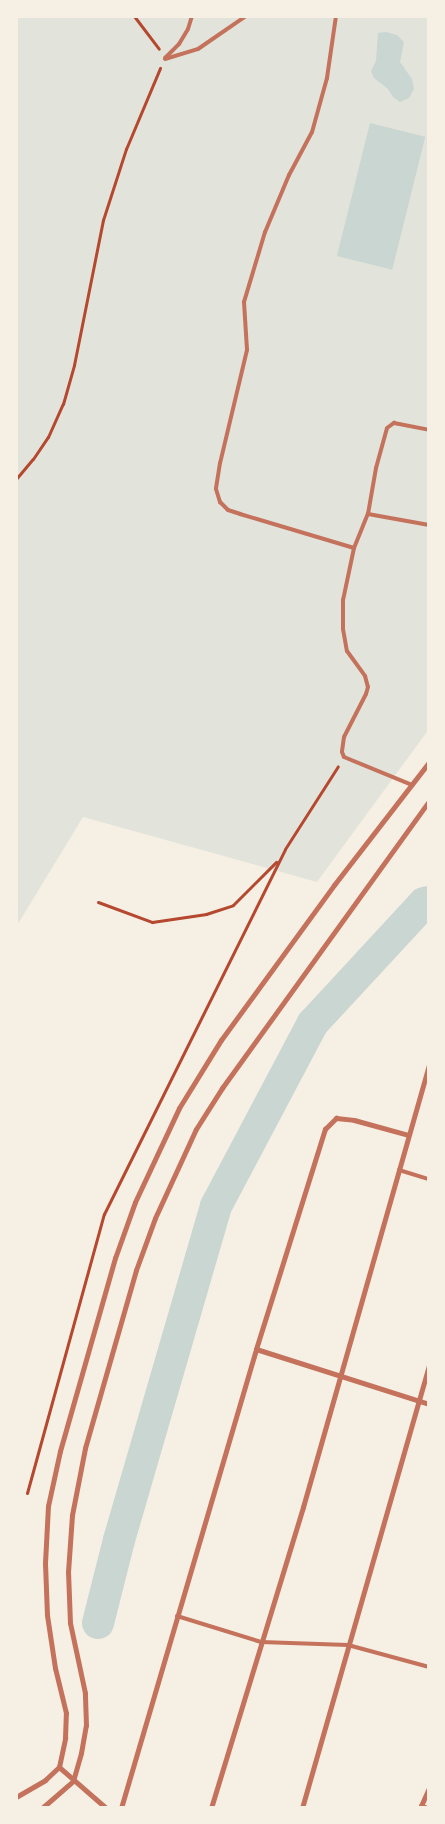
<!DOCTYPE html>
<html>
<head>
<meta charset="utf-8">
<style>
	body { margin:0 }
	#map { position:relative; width:445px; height:1824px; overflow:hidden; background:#f6efe4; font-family:"IBM Plex Serif",serif }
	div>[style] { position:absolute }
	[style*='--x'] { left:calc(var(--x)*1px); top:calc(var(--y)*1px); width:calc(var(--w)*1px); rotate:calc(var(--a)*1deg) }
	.green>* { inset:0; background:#e2e4dc }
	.water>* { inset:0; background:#c9d6d2; transform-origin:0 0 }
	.river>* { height:32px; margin:-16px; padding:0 16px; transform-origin:16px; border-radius:16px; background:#c9d6d2 }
	.path>* { height:3px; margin:-1.5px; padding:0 1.5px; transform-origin:1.5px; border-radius:1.5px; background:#b5482f }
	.service>* { height:4px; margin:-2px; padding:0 2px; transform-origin:2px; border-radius:2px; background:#c5725c }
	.minor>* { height:5px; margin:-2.5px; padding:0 2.5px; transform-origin:2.5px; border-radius:2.5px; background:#c5725c }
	span { translate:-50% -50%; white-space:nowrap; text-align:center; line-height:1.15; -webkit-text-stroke:4px #f6efe4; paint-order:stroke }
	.frame { position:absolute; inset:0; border:18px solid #f6efe4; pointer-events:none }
</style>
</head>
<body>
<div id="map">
	<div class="green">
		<div style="clip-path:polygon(16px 16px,429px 16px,429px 729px,317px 882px,83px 817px,16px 927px)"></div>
	</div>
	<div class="water">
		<div style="clip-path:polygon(386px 32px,397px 35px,404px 42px,400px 62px,412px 79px,414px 89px,409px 98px,400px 102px,393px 97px,388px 89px,374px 78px,371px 71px,376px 61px,378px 33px)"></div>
		<div style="left:370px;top:123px;width:57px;height:137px;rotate:14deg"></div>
	</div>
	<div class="river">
		<div style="--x:98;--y:1623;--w:86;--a:-75.8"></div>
		<div style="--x:119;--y:1540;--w:348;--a:-73.8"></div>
		<div style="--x:216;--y:1206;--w:207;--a:-62.1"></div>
		<div style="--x:313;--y:1023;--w:163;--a:-47.2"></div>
		<div style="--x:424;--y:903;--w:5;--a:-11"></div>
	</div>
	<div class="path">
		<div style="--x:134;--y:16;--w:41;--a:52.9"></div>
		<div style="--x:16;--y:479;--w:26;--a:-50"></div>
		<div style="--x:33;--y:459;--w:27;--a:-56"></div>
		<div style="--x:48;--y:437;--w:36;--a:-66"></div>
		<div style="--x:63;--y:404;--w:41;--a:-74.2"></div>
		<div style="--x:74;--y:365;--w:148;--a:-78.7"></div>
		<div style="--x:103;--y:220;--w:75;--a:-72.1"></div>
		<div style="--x:126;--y:149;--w:88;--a:-67.2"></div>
		<div style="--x:285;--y:849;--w:98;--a:-57.4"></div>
		<div style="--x:98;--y:902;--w:58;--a:20.3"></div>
		<div style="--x:152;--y:922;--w:55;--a:-8.4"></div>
		<div style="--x:206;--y:914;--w:28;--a:-18"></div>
		<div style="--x:233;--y:905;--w:61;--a:-45"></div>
		<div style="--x:27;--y:1493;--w:289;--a:-74.6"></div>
		<div style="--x:104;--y:1214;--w:407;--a:-63.6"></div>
	</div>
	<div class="service">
		<div style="--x:336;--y:16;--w:63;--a:98.3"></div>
		<div style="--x:327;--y:78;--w:56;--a:105.5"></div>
		<div style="--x:312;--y:132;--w:49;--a:118.1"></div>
		<div style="--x:289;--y:175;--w:62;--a:112.8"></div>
		<div style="--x:265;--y:232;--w:73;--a:106.7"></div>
		<div style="--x:244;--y:302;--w:48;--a:86.4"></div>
		<div style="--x:247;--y:350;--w:116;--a:103.4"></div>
		<div style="--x:220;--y:463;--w:26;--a:99"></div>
		<div style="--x:216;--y:489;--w:14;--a:73"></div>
		<div style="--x:220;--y:502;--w:11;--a:45"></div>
		<div style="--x:228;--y:510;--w:13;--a:18"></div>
		<div style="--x:240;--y:514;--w:119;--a:16.6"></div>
		<div style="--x:354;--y:548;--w:37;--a:-68"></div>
		<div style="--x:368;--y:514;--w:47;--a:-80.1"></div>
		<div style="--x:376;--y:468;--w:41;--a:-74.6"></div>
		<div style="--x:387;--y:428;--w:9;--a:-36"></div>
		<div style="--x:394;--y:423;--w:36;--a:11"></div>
		<div style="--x:165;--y:58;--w:20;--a:-45"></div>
		<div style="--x:179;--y:44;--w:17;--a:-59"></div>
		<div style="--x:188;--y:29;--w:14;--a:-73"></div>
		<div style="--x:165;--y:59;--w:34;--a:-17"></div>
		<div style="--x:198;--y:49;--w:58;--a:-34.5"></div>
		<div style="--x:368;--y:514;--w:62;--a:10.2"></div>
		<div style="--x:354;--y:548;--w:53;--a:101.9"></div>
		<div style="--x:343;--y:600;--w:29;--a:90"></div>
		<div style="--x:343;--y:629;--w:22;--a:80"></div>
		<div style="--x:347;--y:651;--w:31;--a:54"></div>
		<div style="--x:365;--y:676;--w:11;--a:75"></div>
		<div style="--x:368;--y:687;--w:7;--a:106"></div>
		<div style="--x:366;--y:694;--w:48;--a:117.1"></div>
		<div style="--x:344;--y:737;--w:15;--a:98"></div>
		<div style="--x:342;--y:752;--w:5;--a:68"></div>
		<div style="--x:344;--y:757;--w:74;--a:22.4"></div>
		<div style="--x:399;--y:1170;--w:31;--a:17"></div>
		<div style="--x:177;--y:1616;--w:88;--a:17.2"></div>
		<div style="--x:261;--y:1642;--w:87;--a:2"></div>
		<div style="--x:348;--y:1645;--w:84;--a:15.2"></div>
		<div style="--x:421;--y:1806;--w:8;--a:14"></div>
	</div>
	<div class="minor">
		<div style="--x:256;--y:1349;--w:182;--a:17.6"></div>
		<div style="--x:59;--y:1767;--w:62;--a:41.1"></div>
		<div style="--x:16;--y:1797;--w:34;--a:-30"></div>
		<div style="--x:45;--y:1780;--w:19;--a:-43"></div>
		<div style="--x:59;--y:1767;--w:30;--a:-78"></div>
		<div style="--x:65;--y:1738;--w:25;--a:-88"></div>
		<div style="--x:66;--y:1713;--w:46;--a:-103.7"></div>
		<div style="--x:55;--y:1668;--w:54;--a:-98.6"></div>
		<div style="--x:47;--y:1615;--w:52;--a:-92.2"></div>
		<div style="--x:45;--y:1563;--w:57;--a:-87"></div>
		<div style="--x:48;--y:1506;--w:56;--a:-77.7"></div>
		<div style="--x:60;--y:1451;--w:201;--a:-74.1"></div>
		<div style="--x:115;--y:1258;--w:59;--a:-70.3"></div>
		<div style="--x:135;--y:1202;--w:104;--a:-64.9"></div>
		<div style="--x:179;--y:1108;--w:80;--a:-58.3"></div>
		<div style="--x:221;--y:1040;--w:192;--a:-53.9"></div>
		<div style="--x:334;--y:885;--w:155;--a:-52.3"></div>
		<div style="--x:42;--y:1808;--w:41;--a:-41.1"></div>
		<div style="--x:73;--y:1781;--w:29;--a:-74"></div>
		<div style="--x:81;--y:1753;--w:28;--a:-80"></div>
		<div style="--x:86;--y:1725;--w:32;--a:-92"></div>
		<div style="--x:85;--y:1693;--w:72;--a:-102.1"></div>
		<div style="--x:70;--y:1623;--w:51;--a:-92.2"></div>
		<div style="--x:68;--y:1572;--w:57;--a:-86"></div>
		<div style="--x:72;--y:1515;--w:68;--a:-79"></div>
		<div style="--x:85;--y:1448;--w:185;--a:-74"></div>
		<div style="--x:136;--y:1270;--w:55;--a:-69.9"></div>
		<div style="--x:155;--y:1218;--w:98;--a:-65.3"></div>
		<div style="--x:196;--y:1129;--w:49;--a:-57.6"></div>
		<div style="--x:222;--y:1088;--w:354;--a:-54.2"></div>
		<div style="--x:121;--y:1808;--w:478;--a:-73.6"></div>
		<div style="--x:256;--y:1349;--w:231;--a:-72.6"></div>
		<div style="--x:325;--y:1129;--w:16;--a:-45"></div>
		<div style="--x:336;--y:1118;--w:18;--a:6"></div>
		<div style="--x:354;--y:1120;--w:56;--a:15.5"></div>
		<div style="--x:211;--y:1808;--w:315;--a:-73"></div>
		<div style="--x:303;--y:1507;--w:461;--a:-74.1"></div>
		<div style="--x:302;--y:1808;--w:461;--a:-74"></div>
		<div style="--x:420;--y:1808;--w:22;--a:-66"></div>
	</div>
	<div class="frame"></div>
</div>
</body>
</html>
